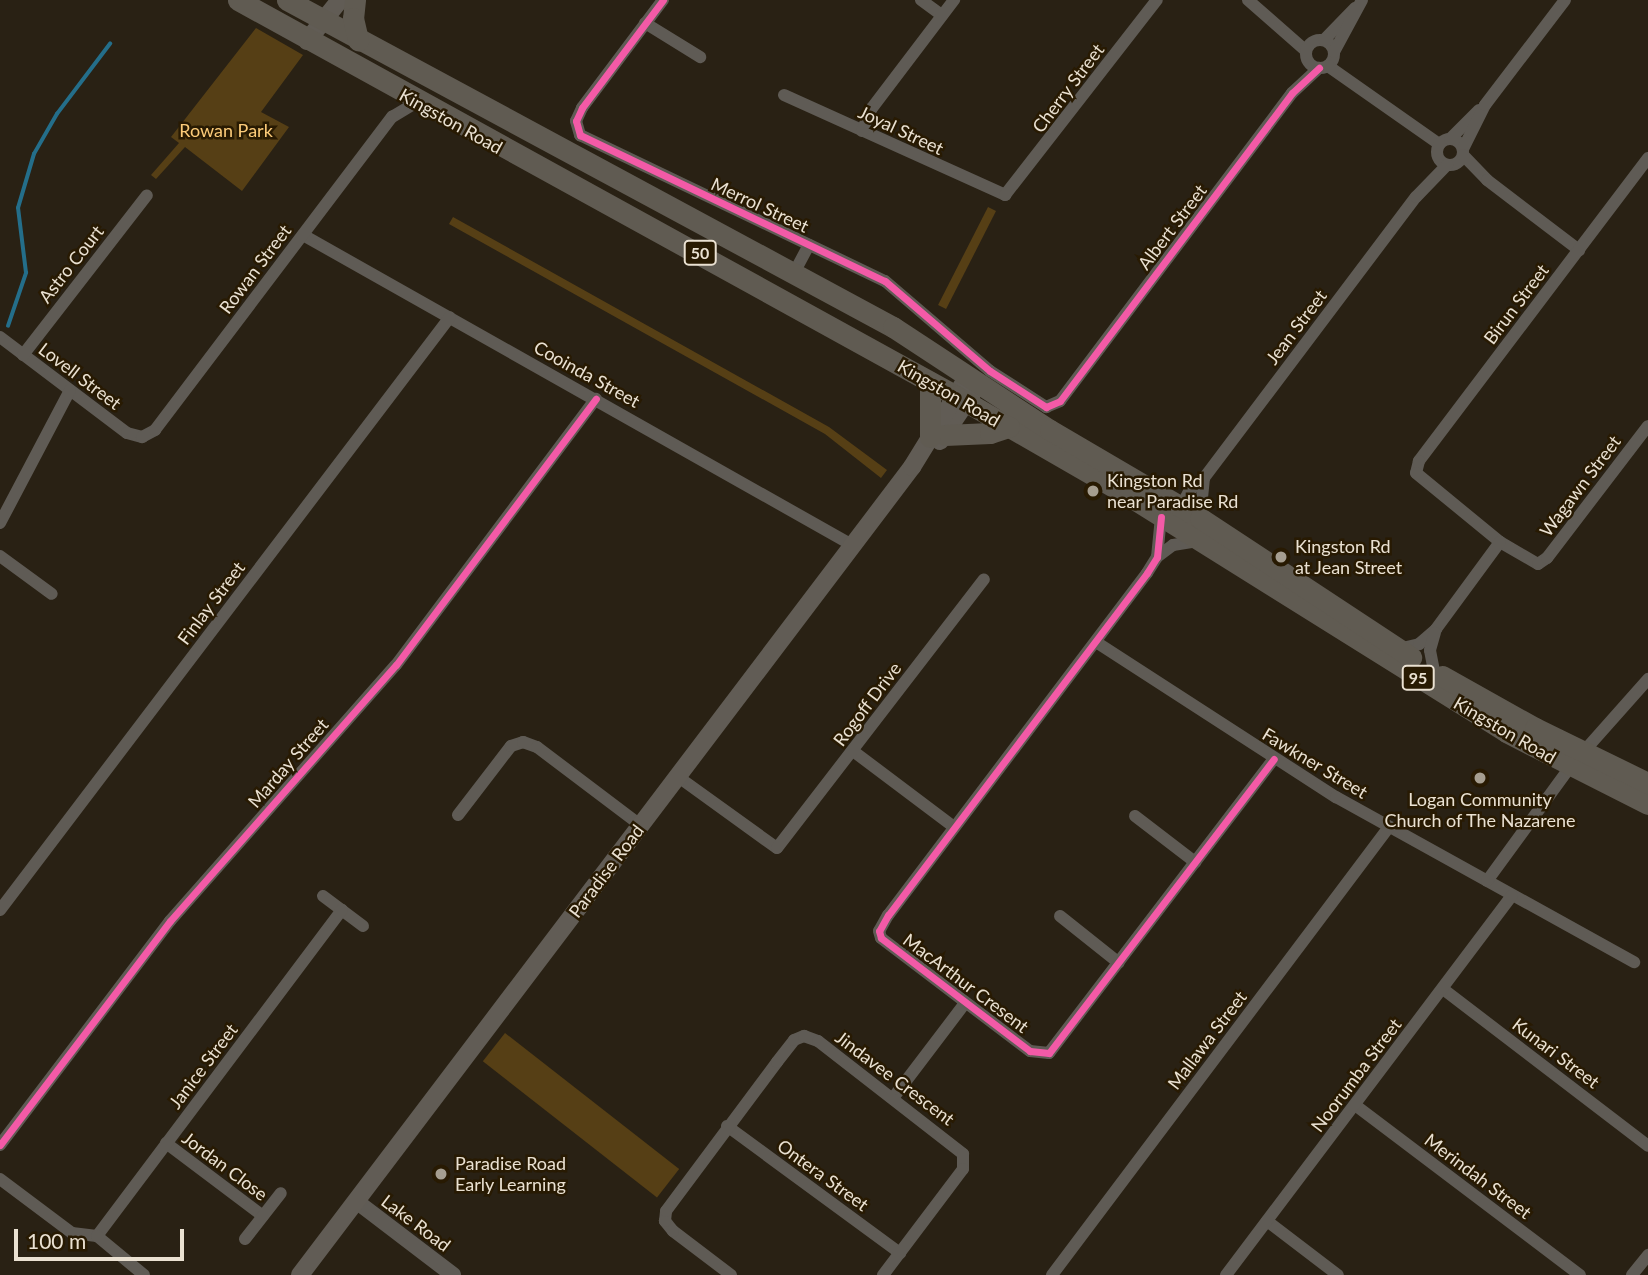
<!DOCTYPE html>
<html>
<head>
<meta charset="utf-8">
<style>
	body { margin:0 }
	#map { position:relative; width:1648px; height:1275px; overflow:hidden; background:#292114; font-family:Lato,sans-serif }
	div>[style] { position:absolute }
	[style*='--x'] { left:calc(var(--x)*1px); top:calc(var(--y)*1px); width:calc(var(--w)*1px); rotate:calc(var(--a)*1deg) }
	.green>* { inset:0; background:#563f15; transform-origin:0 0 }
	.stream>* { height:3.5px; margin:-1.75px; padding:0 1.75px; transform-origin:1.75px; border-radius:1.75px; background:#246e8a }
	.minor>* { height:12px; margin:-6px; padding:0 6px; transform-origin:6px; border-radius:6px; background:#5f5b55 }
	.minor>.ring { margin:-6px; padding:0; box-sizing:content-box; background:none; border:12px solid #5f5b55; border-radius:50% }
	.tertiary>* { height:16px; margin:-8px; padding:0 8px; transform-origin:8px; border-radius:8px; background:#5f5b55 }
	.secondary>* { height:18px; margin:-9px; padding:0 9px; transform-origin:9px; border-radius:9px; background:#615c55 }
	.primary>* { height:21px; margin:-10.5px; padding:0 10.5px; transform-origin:10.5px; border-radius:10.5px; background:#605b52 }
	.cycleway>* { height:7px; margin:-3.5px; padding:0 3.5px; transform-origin:3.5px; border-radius:3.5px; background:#f35aa7 }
	.dots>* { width:19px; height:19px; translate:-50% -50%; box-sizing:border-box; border:4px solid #281a02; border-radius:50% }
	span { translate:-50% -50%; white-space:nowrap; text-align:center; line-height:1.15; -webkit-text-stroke:5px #281a02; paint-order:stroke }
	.shield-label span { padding:2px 5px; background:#281a02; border:2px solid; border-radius:5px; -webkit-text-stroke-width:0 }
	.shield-label { font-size:16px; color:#eae1d2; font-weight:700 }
	.street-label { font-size:18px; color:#eae1d2 }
	.park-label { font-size:18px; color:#fccb79 }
	.poi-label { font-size:18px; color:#eae1d2 }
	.left { translate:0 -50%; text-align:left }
	.scale { position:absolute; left:14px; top:1229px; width:170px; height:32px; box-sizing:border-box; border:4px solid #eae1d2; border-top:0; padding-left:9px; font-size:21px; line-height:24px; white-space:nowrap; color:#eae1d2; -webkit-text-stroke:5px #281a02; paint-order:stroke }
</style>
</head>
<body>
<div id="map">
	<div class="green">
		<div style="clip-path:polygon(256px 28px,303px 55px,261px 112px,289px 127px,242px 191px,185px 147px,156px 179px,151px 175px,179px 143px,171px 137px)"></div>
		<div style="left:988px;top:207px;width:9px;height:110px;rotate:27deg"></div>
		<div style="clip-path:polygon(453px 217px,829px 427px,887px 470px,881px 478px,825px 434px,449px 224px)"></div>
		<div style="left:505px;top:1033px;width:221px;height:36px;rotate:38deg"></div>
	</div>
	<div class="stream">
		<div style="--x:8;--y:326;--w:56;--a:-71.2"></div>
		<div style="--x:26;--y:273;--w:65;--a:-97"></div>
		<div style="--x:18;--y:208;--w:56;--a:-73.5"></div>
		<div style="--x:34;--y:154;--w:46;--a:-60.1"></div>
		<div style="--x:57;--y:114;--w:88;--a:-52.9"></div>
	</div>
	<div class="minor">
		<div style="--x:663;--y:0;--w:135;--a:126.9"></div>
		<div style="--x:582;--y:108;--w:14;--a:115"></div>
		<div style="--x:576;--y:121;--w:15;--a:74"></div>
		<div style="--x:580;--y:135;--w:338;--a:25.6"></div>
		<div style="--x:885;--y:281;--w:138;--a:40.6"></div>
		<div style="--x:990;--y:371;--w:67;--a:32.7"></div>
		<div style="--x:1046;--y:407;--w:15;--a:-23"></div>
		<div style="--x:1060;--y:401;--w:386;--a:-53"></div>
		<div style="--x:1292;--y:93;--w:37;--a:-43"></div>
		<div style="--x:921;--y:0;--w:26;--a:36"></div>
		<div style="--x:1248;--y:0;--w:77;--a:41.3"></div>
		<div style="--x:645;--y:23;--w:65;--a:31.7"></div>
		<div class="ring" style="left:1306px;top:40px;width:16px;height:16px"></div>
		<div style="--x:1324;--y:40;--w:45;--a:-45.9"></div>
		<div style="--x:1334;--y:52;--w:59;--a:-61.7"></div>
		<div style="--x:1328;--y:66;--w:136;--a:35.1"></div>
		<div style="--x:784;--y:95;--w:243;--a:24.3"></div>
		<div style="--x:1005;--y:195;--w:247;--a:-52.1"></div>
		<div style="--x:862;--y:131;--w:25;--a:-67"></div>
		<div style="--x:872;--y:108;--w:136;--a:-52.8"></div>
		<div class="ring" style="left:1437px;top:139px;width:14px;height:14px"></div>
		<div style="--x:1450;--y:139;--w:41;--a:-45"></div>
		<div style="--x:1463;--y:149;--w:49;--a:-63.4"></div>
		<div style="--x:1485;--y:105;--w:132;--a:-52.7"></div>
		<div style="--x:1463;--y:155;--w:35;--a:46"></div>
		<div style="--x:1487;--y:180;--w:116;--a:37.3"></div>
		<div style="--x:1648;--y:158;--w:380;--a:127.1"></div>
		<div style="--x:1419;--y:461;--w:12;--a:104"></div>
		<div style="--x:1416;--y:473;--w:109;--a:39.4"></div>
		<div style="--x:1500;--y:542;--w:44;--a:30.1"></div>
		<div style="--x:1538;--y:564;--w:11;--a:-34"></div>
		<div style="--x:1547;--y:558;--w:166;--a:-52.6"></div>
		<div style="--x:303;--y:235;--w:630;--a:29.45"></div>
		<div style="--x:794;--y:273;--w:32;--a:-62"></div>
		<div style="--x:0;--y:337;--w:159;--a:37.1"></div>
		<div style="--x:127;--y:433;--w:16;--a:15"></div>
		<div style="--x:142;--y:437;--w:15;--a:-28"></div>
		<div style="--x:155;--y:430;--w:393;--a:-52.9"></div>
		<div style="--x:392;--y:117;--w:29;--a:-31"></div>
		<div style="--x:23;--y:355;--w:202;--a:-52.2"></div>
		<div style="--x:1179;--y:511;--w:22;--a:-63"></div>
		<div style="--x:1189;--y:491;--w:20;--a:-41"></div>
		<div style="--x:1204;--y:478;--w:352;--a:-53"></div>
		<div style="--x:1416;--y:197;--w:45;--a:-45.9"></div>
		<div style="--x:1161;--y:517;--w:40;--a:95.7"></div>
		<div style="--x:1157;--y:557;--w:19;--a:122"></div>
		<div style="--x:1147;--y:573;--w:429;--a:127.1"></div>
		<div style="--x:888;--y:915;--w:18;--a:119"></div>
		<div style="--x:879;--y:931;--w:7;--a:74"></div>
		<div style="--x:881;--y:938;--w:187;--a:37.2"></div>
		<div style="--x:1030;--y:1051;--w:19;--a:6"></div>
		<div style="--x:1049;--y:1053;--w:370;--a:-52.6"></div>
		<div style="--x:1200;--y:518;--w:40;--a:-84.3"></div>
		<div style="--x:0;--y:523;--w:150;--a:-62.2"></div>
		<div style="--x:0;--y:556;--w:64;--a:36.2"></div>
		<div style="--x:1157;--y:557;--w:20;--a:-37"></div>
		<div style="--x:1173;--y:545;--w:25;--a:-9"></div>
		<div style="--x:1096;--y:642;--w:286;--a:32.9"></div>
		<div style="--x:1336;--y:797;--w:341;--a:29"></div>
		<div style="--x:1398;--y:649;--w:22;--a:-13"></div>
		<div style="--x:1419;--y:644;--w:23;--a:-41"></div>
		<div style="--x:1436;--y:629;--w:108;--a:-53.7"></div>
		<div style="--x:1434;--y:671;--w:21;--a:-101"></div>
		<div style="--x:1430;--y:650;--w:18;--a:-74"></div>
		<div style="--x:853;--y:751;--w:126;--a:37"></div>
		<div style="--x:677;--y:776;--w:123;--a:35.8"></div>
		<div style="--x:777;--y:848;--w:339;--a:-52.4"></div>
		<div style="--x:458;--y:815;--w:87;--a:-52.5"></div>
		<div style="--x:511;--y:746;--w:13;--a:-18"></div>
		<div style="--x:523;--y:742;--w:15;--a:20"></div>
		<div style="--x:537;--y:747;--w:129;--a:37.1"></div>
		<div style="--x:1135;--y:816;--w:76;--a:37.5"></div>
		<div style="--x:1487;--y:881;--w:141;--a:-53.9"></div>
		<div style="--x:1570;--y:767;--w:118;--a:-48.4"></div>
		<div style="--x:323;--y:896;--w:50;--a:36.9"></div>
		<div style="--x:0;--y:910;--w:744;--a:-52.81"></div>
		<div style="--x:1060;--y:916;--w:75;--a:38.5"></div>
		<div style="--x:1443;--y:989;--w:258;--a:37.4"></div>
		<div style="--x:893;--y:1098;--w:119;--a:-52.8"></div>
		<div style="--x:1355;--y:1105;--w:282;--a:37.1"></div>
		<div style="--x:727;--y:1126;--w:215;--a:36.3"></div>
		<div style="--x:166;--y:1143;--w:121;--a:37"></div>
		<div style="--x:0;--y:1145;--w:281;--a:-52.8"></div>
		<div style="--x:170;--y:921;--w:341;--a:-48.6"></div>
		<div style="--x:396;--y:665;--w:333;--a:-53.1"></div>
		<div style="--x:0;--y:1179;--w:90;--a:36.9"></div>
		<div style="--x:72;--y:1233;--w:25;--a:7"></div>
		<div style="--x:97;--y:1236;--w:408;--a:-53.1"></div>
		<div style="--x:1267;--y:1221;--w:89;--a:37.3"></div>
		<div style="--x:97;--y:1236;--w:61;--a:39.7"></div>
		<div style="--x:245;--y:1239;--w:58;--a:-52"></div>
		<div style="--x:731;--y:1275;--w:73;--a:-142.8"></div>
		<div style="--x:673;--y:1231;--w:13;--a:-129"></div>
		<div style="--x:665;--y:1221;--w:10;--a:-84"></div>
		<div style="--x:666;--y:1211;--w:186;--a:-53.3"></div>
		<div style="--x:777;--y:1062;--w:28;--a:-52"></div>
		<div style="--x:794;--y:1040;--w:11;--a:-22"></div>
		<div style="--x:804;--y:1036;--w:15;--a:20"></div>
		<div style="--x:818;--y:1041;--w:184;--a:37.9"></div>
		<div style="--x:963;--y:1154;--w:15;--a:90"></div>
		<div style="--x:963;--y:1169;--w:133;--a:127"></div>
		<div style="--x:1052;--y:1275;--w:561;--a:-53.05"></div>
		<div style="--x:1226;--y:1275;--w:475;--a:-53"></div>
		<div style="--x:1632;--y:1275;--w:26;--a:-51"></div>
	</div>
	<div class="tertiary">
		<div style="--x:356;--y:1201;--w:122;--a:37.3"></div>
	</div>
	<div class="secondary">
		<div style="--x:307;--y:41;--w:53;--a:-51.2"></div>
		<div style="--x:940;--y:441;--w:59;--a:-56"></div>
		<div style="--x:300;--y:1275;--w:1014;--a:-52.86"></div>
		<div style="--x:912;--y:467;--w:107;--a:-58.4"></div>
	</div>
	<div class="primary">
		<div style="--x:238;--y:0;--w:820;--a:28.88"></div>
		<div style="--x:956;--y:396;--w:200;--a:30"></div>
		<div style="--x:1129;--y:496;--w:445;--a:32"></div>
		<div style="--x:1506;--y:732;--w:159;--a:26.9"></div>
		<div style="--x:287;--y:0;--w:689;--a:28.35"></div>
		<div style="--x:893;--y:327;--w:188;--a:33.3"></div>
		<div style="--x:1050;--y:430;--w:174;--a:30.4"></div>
		<div style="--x:1200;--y:518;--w:253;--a:33.4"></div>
		<div style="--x:355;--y:0;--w:18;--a:96"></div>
		<div style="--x:353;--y:18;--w:23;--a:77"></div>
		<div style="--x:945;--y:435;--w:45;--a:-2.5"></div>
		<div style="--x:990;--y:433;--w:20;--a:-18"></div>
		<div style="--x:930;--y:437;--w:55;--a:-90"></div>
		<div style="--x:1442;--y:676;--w:107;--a:29.2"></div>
		<div style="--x:1535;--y:728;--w:126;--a:26"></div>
	</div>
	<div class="cycleway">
		<div style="--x:663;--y:0;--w:135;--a:126.9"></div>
		<div style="--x:582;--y:108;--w:14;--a:115"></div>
		<div style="--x:576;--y:121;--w:15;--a:74"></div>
		<div style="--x:580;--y:135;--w:338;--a:25.6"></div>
		<div style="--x:885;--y:281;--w:138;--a:40.6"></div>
		<div style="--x:990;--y:371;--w:67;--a:32.7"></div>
		<div style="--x:1046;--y:407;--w:15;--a:-23"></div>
		<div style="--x:1060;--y:401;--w:386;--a:-53"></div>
		<div style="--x:1292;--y:93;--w:37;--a:-43"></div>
		<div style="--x:1161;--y:517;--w:40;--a:95.7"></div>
		<div style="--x:1157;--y:557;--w:19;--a:122"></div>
		<div style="--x:1147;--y:573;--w:429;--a:127.1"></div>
		<div style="--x:888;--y:915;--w:18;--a:119"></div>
		<div style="--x:879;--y:931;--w:7;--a:74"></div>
		<div style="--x:881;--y:938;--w:187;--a:37.2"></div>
		<div style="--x:1030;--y:1051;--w:19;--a:6"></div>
		<div style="--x:1049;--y:1053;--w:370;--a:-52.6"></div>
		<div style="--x:0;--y:1145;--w:281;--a:-52.8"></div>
		<div style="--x:170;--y:921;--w:341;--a:-48.6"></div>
		<div style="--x:396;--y:665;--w:333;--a:-53.1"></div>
	</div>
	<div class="dots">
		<div style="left:1093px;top:491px;background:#a69e90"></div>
		<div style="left:1281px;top:557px;background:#a69e90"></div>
		<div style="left:1480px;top:778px;background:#a69e90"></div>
		<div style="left:441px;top:1174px;background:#a69e90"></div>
	</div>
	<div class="shield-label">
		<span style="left:700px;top:253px">50</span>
		<span style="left:1418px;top:678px">95</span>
	</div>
	<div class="street-label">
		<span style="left:1068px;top:88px;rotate:-53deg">Cherry Street</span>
		<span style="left:451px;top:121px;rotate:29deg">Kingston Road</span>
		<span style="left:901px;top:130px;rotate:25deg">Joyal Street</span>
		<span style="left:760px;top:205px;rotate:25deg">Merrol Street</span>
		<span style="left:1172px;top:227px;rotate:-53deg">Albert Street</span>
		<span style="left:71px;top:264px;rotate:-52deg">Astro Court</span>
		<span style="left:255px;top:269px;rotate:-53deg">Rowan Street</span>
		<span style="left:1516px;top:304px;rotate:-53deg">Birun Street</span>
		<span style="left:1296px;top:327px;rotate:-53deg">Jean Street</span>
		<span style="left:587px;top:374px;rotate:29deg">Cooinda Street</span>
		<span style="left:80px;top:376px;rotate:37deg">Lovell Street</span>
		<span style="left:949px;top:393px;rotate:30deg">Kingston Road</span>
		<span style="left:1580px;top:486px;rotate:-53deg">Wagawn Street</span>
		<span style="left:211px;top:603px;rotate:-53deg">Finlay Street</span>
		<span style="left:867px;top:704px;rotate:-53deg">Rogoff Drive</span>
		<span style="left:1505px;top:730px;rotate:30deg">Kingston Road</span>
		<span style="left:288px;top:763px;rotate:-49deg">Marday Street</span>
		<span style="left:1315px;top:763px;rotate:31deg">Fawkner Street</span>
		<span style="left:606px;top:871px;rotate:-53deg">Paradise Road</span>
		<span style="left:966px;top:983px;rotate:37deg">MacArthur Cresent</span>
		<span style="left:1207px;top:1040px;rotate:-53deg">Mallawa Street</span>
		<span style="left:1556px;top:1053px;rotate:37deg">Kunari Street</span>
		<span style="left:203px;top:1066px;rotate:-53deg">Janice Street</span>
		<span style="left:1356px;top:1075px;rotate:-53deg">Noorumba Street</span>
		<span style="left:895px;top:1078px;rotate:37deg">Jindavee Crescent</span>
		<span style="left:225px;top:1166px;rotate:37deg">Jordan Close</span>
		<span style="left:823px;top:1175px;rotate:36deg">Ontera Street</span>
		<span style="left:1478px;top:1176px;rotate:37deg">Merindah Street</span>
		<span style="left:416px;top:1223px;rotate:37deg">Lake Road</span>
	</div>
	<div class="park-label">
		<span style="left:226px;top:130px">Rowan Park</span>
	</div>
	<div class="poi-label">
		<span class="left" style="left:1107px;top:491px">Kingston Rd<br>near Paradise Rd</span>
		<span class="left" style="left:1295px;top:557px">Kingston Rd<br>at Jean Street</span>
		<span style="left:1480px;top:810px">Logan Community<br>Church of The Nazarene</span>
		<span class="left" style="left:455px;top:1174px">Paradise Road<br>Early Learning</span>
	</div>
	<div class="scale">100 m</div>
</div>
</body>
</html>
